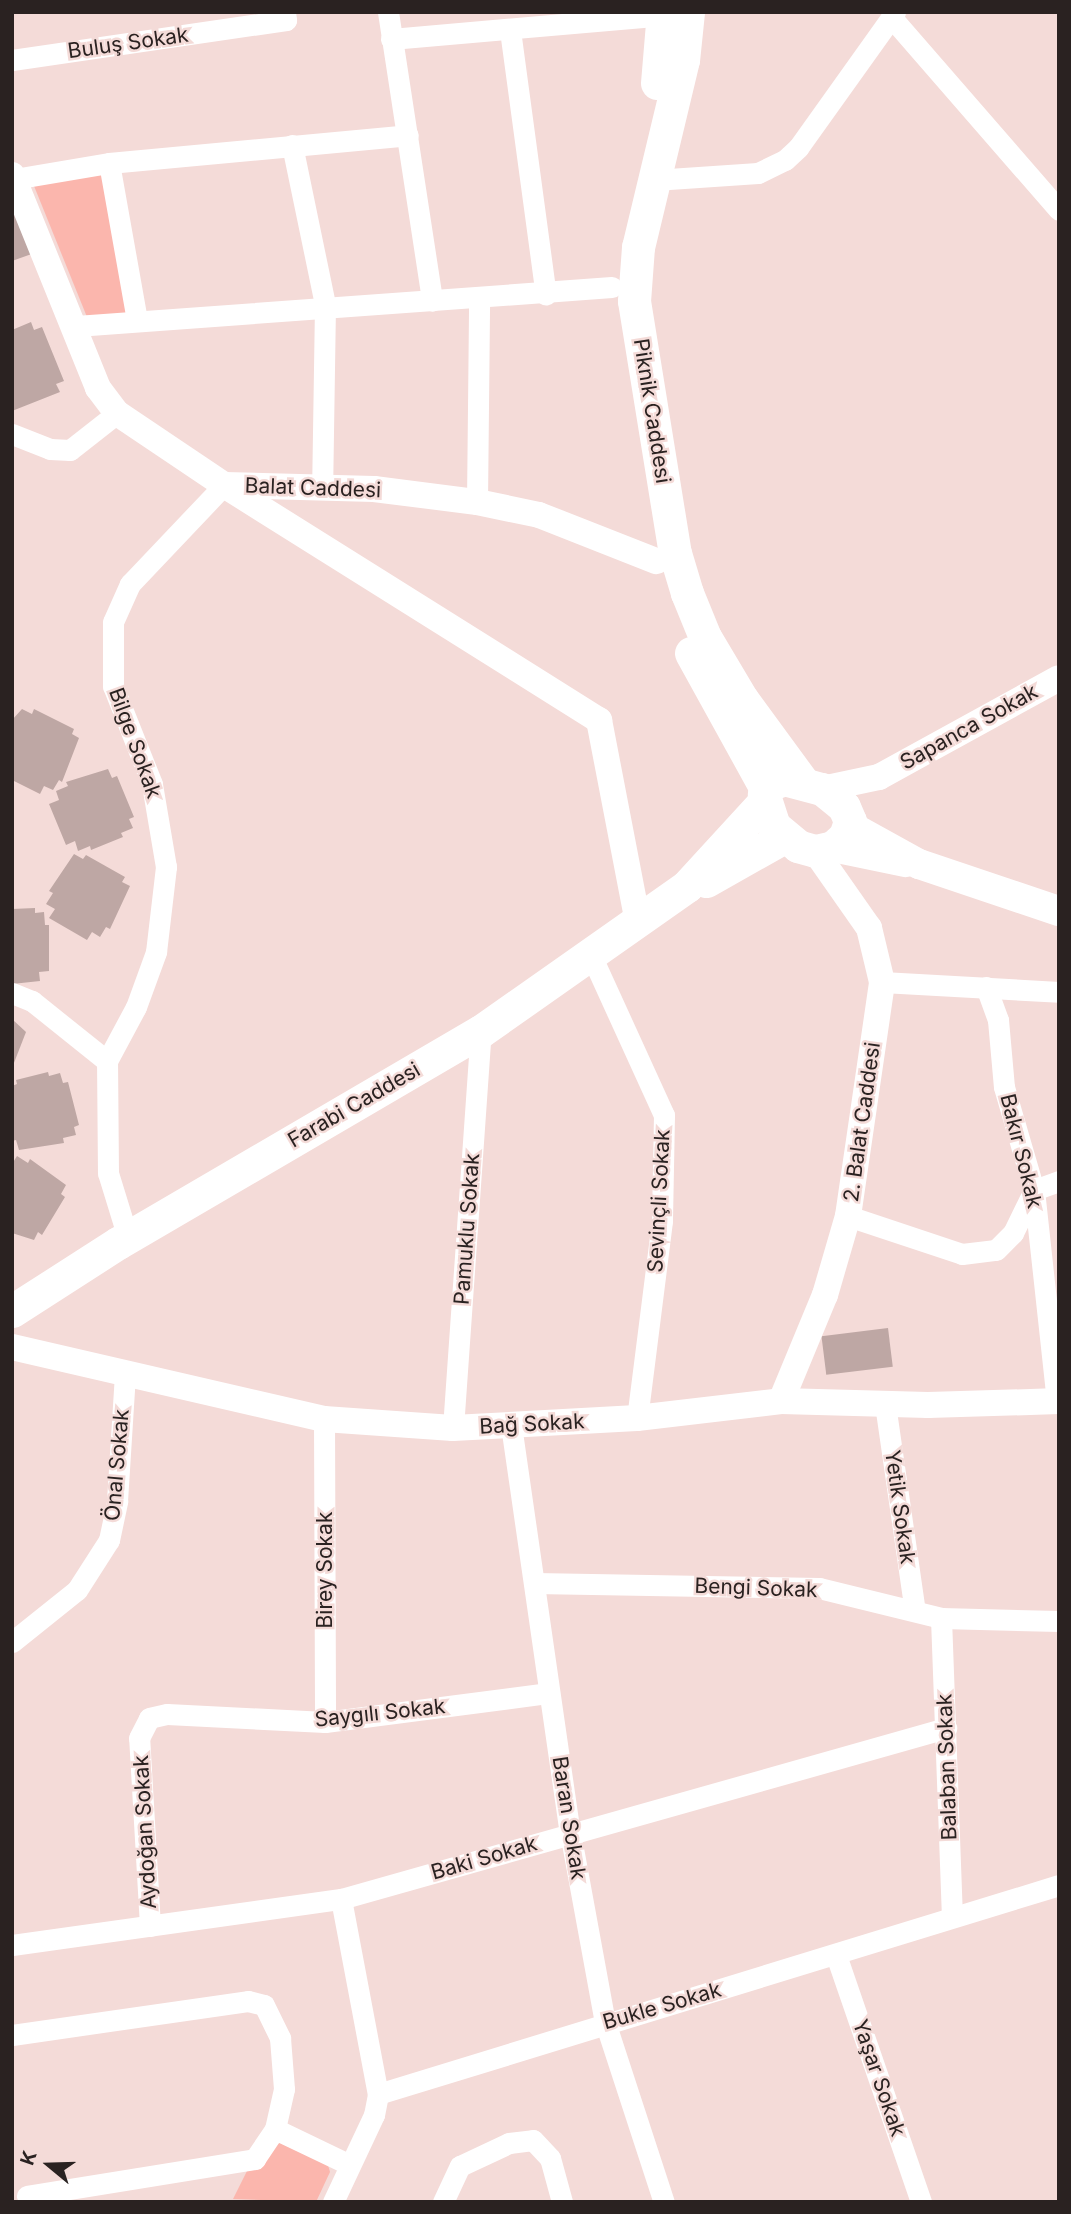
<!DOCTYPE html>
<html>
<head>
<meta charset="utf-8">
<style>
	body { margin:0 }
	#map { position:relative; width:1071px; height:2214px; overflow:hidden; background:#f4dbd8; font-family:Inter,sans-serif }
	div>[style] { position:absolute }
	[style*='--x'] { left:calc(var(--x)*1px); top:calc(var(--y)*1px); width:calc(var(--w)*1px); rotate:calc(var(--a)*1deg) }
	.green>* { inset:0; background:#fbb6ad }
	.building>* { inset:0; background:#bea7a4; transform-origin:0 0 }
	.minor>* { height:21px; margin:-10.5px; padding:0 10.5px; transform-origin:10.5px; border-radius:10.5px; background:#fff }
	.tertiary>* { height:26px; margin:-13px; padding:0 13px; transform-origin:13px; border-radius:13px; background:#fff }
	.secondary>* { height:30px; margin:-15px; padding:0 15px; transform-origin:15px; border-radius:15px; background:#fff }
	.primary>* { height:33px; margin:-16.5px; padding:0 16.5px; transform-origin:16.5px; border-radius:16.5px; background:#fff }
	span { translate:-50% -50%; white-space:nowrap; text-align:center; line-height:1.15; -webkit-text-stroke:5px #f4dbd8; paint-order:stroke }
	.street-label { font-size:21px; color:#2a2221 }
	.frame { position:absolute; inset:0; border:14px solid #2a2221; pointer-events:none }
	.north { position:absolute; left:14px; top:2130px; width:70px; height:70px; -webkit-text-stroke:5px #f4dbd8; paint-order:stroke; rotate:289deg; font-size:19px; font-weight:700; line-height:28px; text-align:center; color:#2a2221 }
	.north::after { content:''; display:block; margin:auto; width:24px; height:32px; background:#2a2221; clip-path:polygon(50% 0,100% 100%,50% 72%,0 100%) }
</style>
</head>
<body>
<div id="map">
	<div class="green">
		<div style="clip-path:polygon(104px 168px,131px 314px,87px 317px,32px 181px)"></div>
		<div style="clip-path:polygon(280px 2143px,328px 2165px,330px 2172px,316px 2202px,233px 2199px,247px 2171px,260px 2169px,272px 2145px)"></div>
	</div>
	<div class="building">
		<div style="clip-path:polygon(12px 192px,40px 251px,12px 261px)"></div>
		<div style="clip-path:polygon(31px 322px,34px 330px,42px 327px,64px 381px,56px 384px,60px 392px,12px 411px,12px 330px)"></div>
		<div style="clip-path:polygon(22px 709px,32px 714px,34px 709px,74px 729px,72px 734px,79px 738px,62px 782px,59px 780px,53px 790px,44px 786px,40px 794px,12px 780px,12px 720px)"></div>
		<div style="clip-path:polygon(108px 769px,112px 778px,117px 776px,134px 817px,129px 819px,133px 828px,121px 833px,123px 837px,91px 850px,90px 846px,78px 851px,75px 841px,66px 845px,49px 804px,59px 800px,56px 791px,68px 786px,66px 782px)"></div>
		<div style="clip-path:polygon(74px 854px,83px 859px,86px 855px,125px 877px,122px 882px,130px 886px,110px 929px,106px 927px,100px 937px,92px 932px,87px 940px,49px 918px,55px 909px,46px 904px,53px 893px,49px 891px)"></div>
		<div style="clip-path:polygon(35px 908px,35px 913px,44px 912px,45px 925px,49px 925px,49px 971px,39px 972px,40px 981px,12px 984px,12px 909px)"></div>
		<div style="clip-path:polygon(12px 1019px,26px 1032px,12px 1068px)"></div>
		<div style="clip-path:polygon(48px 1072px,49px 1076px,60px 1073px,63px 1083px,68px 1082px,79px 1125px,74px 1127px,76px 1135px,63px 1138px,64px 1143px,19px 1150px,16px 1140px,12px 1141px,12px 1086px,17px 1084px,16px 1080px)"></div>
		<div style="clip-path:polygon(17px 1156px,28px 1163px,30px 1159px,66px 1185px,61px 1194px,65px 1197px,42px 1235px,38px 1232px,34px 1240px,12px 1233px,12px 1164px)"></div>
		<div style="left:888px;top:1328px;width:39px;height:67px;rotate:83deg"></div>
	</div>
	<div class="minor">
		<div style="--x:388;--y:12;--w:292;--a:81.3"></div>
		<div style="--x:892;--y:18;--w:254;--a:49"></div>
		<div style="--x:510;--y:30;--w:267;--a:82.3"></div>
		<div style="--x:391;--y:39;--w:273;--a:-5"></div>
		<div style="--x:12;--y:60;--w:277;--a:-8.3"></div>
		<div style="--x:286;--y:20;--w:8;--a:-97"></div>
		<div style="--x:292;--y:145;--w:163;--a:78.3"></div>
		<div style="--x:325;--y:305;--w:181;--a:90.9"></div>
		<div style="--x:109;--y:163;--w:159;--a:79.9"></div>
		<div style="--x:14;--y:179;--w:96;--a:-9.6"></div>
		<div style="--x:109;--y:163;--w:300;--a:-5.3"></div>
		<div style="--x:654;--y:180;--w:104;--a:-3.9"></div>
		<div style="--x:758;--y:173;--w:30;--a:-26"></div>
		<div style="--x:785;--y:160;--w:18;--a:-43"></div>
		<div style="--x:798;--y:148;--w:167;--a:-54.5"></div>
		<div style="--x:76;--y:326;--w:537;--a:-4.16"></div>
		<div style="--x:12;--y:434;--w:41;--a:21.5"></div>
		<div style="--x:50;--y:449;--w:20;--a:3"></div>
		<div style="--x:70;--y:450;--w:60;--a:-38.2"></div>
		<div style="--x:477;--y:502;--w:204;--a:-89.4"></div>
		<div style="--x:591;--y:955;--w:176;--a:65.5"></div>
		<div style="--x:664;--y:1115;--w:106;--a:91.1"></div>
		<div style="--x:662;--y:1221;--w:199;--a:97.2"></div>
		<div style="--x:882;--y:982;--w:177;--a:3.2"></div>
		<div style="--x:986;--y:987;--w:35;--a:70"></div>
		<div style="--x:998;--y:1020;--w:67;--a:84.9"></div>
		<div style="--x:1004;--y:1087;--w:107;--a:73.8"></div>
		<div style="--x:1034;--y:1190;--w:212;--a:83.8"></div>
		<div style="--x:12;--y:993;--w:22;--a:22"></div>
		<div style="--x:32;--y:1001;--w:96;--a:38.7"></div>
		<div style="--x:848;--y:1216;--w:120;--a:18.4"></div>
		<div style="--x:962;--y:1254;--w:34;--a:-7"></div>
		<div style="--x:996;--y:1250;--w:24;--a:-45"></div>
		<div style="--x:1013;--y:1233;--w:48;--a:-64"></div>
		<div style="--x:1034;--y:1190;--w:27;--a:-20"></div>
		<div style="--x:128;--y:1238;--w:68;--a:-107.1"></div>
		<div style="--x:108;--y:1173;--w:112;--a:-90.5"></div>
		<div style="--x:107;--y:1061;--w:61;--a:-61.8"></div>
		<div style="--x:136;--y:1007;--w:59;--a:-70"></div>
		<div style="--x:156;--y:952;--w:86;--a:-83.3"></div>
		<div style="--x:166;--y:867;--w:84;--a:-99.6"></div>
		<div style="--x:152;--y:784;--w:105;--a:-111.7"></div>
		<div style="--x:113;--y:686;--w:64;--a:-90"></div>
		<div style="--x:113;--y:622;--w:42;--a:-65.9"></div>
		<div style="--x:130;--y:584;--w:137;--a:-46.5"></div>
		<div style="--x:885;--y:1404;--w:209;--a:81.8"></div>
		<div style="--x:324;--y:1419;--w:303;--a:89.8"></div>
		<div style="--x:511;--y:1425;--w:411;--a:81.8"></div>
		<div style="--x:570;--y:1832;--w:193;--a:79.6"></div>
		<div style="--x:605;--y:2022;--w:189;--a:71.9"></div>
		<div style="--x:453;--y:1428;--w:398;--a:-86"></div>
		<div style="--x:534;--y:1583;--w:285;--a:1"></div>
		<div style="--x:819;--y:1588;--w:126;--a:13.8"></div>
		<div style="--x:941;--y:1618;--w:118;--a:1.5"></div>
		<div style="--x:941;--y:1618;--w:298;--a:87.9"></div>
		<div style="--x:12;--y:1642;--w:83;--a:-38.7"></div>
		<div style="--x:77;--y:1590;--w:59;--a:-57.4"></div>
		<div style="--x:109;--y:1540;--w:40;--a:-78"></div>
		<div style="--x:117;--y:1501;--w:128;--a:-86.4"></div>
		<div style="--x:341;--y:1899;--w:198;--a:79.3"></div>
		<div style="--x:150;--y:1926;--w:188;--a:-93.3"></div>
		<div style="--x:139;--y:1738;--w:22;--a:-63"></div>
		<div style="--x:149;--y:1718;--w:18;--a:-13"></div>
		<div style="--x:167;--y:1714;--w:158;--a:2.9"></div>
		<div style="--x:325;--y:1722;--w:226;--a:-7.4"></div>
		<div style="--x:12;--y:1945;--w:332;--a:-8"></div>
		<div style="--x:341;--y:1899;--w:629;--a:-15.78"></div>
		<div style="--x:836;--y:1955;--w:261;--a:71"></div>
		<div style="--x:12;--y:2035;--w:238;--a:-8.2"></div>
		<div style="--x:248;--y:2001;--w:16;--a:14"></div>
		<div style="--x:264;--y:2005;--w:37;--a:64"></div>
		<div style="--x:280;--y:2038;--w:51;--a:85.5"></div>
		<div style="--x:284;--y:2089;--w:41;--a:102.7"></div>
		<div style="--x:275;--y:2129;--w:36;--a:124"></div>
		<div style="--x:255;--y:2159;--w:231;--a:170.8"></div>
		<div style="--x:275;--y:2129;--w:83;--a:25.6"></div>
		<div style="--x:333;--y:2202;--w:96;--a:-64.8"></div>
		<div style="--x:374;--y:2115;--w:21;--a:-79"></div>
		<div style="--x:378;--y:2094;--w:712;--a:-17.06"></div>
		<div style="--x:443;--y:2202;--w:40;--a:-65"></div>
		<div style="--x:460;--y:2166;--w:54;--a:-25.1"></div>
		<div style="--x:509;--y:2143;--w:24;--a:-7"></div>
		<div style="--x:533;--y:2140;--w:25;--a:47"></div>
		<div style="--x:550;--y:2158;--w:46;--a:74.7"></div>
	</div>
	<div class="tertiary">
		<div style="--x:12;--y:175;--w:230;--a:68"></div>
		<div style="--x:98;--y:388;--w:31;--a:53"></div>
		<div style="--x:117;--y:413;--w:129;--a:33.9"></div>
		<div style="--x:224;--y:485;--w:150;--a:1.5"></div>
		<div style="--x:374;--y:489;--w:104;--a:7.2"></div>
		<div style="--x:477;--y:502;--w:63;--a:11.8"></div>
		<div style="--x:539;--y:515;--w:126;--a:21.5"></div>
		<div style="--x:224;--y:485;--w:443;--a:32.1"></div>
		<div style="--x:599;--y:720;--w:207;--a:79.1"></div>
		<div style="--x:822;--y:789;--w:58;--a:-11.9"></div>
		<div style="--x:879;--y:777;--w:205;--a:-28.8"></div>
		<div style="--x:12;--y:1347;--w:320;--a:13"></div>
		<div style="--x:324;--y:1419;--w:129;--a:4"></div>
		<div style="--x:453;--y:1428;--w:184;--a:-3.1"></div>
		<div style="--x:637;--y:1418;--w:145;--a:-6.7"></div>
		<div style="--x:781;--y:1401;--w:147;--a:1.6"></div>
		<div style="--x:928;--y:1405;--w:131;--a:-1.7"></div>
		<div style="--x:781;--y:1401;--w:115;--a:-67.5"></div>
		<div style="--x:825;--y:1295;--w:82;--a:-73.8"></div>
		<div style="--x:848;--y:1216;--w:236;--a:-81.7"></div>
		<div style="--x:882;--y:982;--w:56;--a:-103.5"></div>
		<div style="--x:869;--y:928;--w:94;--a:-125"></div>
	</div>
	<div class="secondary">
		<div style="--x:848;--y:825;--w:81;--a:28.8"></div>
		<div style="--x:919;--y:864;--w:148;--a:18.6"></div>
		<div style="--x:833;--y:847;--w:74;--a:11.8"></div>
	</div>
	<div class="primary">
		<div style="--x:688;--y:12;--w:48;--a:95.9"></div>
		<div style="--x:683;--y:60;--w:192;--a:103.5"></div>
		<div style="--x:638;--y:247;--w:54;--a:94.2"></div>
		<div style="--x:634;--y:301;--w:255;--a:80.8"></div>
		<div style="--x:675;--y:553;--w:42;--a:73.3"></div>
		<div style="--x:687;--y:593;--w:48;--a:67.8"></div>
		<div style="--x:705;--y:637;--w:72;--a:59.2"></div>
		<div style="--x:742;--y:699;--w:102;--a:53.8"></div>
		<div style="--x:657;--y:83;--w:71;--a:-85.2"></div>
		<div style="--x:691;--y:653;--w:155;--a:61.1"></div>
		<div style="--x:784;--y:779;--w:39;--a:15"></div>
		<div style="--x:822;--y:789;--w:28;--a:39"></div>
		<div style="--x:844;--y:807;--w:15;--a:67"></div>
		<div style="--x:850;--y:821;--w:16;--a:108"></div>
		<div style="--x:845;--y:836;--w:16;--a:137"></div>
		<div style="--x:833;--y:847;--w:18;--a:167"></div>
		<div style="--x:815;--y:851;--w:18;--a:-164"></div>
		<div style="--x:798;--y:846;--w:31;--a:-140"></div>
		<div style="--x:774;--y:826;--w:33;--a:-108"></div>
		<div style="--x:764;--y:795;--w:13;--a:-58"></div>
		<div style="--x:771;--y:784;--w:14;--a:-21"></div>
		<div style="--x:706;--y:881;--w:90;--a:-29.4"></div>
		<div style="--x:12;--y:1311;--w:126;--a:-32.7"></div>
		<div style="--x:118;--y:1243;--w:420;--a:-30.3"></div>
		<div style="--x:481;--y:1031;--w:252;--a:-35.1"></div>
		<div style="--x:687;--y:886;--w:114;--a:-47.5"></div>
	</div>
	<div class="street-label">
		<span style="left:128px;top:43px;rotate:-8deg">Buluş Sokak</span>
		<span style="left:652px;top:411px;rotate:81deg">Piknik Caddesi</span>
		<span style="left:313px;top:488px;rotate:2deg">Balat Caddesi</span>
		<span style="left:969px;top:727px;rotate:-29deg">Sapanca Sokak</span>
		<span style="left:135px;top:743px;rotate:70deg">Bilge Sokak</span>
		<span style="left:354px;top:1105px;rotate:-30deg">Farabi Caddesi</span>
		<span style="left:862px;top:1122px;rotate:-82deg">2. Balat Caddesi</span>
		<span style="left:1021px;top:1151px;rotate:76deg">Bakır Sokak</span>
		<span style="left:659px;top:1201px;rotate:-87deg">Sevinçli Sokak</span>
		<span style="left:467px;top:1229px;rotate:-86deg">Pamuklu Sokak</span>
		<span style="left:532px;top:1424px;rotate:-3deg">Bağ Sokak</span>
		<span style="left:117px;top:1465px;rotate:-85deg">Önal Sokak</span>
		<span style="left:900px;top:1507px;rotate:82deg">Yetik Sokak</span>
		<span style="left:325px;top:1570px;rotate:-90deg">Birey Sokak</span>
		<span style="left:756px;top:1588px;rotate:2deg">Bengi Sokak</span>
		<span style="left:380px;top:1713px;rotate:-6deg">Saygılı Sokak</span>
		<span style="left:947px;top:1767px;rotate:-92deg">Balaban Sokak</span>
		<span style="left:569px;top:1818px;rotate:81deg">Baran Sokak</span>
		<span style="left:145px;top:1832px;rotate:-93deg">Aydoğan Sokak</span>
		<span style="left:484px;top:1858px;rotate:-16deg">Baki Sokak</span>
		<span style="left:662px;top:2006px;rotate:-16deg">Bukle Sokak</span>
		<span style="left:879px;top:2078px;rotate:71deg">Yaşar Sokak</span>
	</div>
	<div class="frame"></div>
	<div class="north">K</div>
</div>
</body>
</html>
